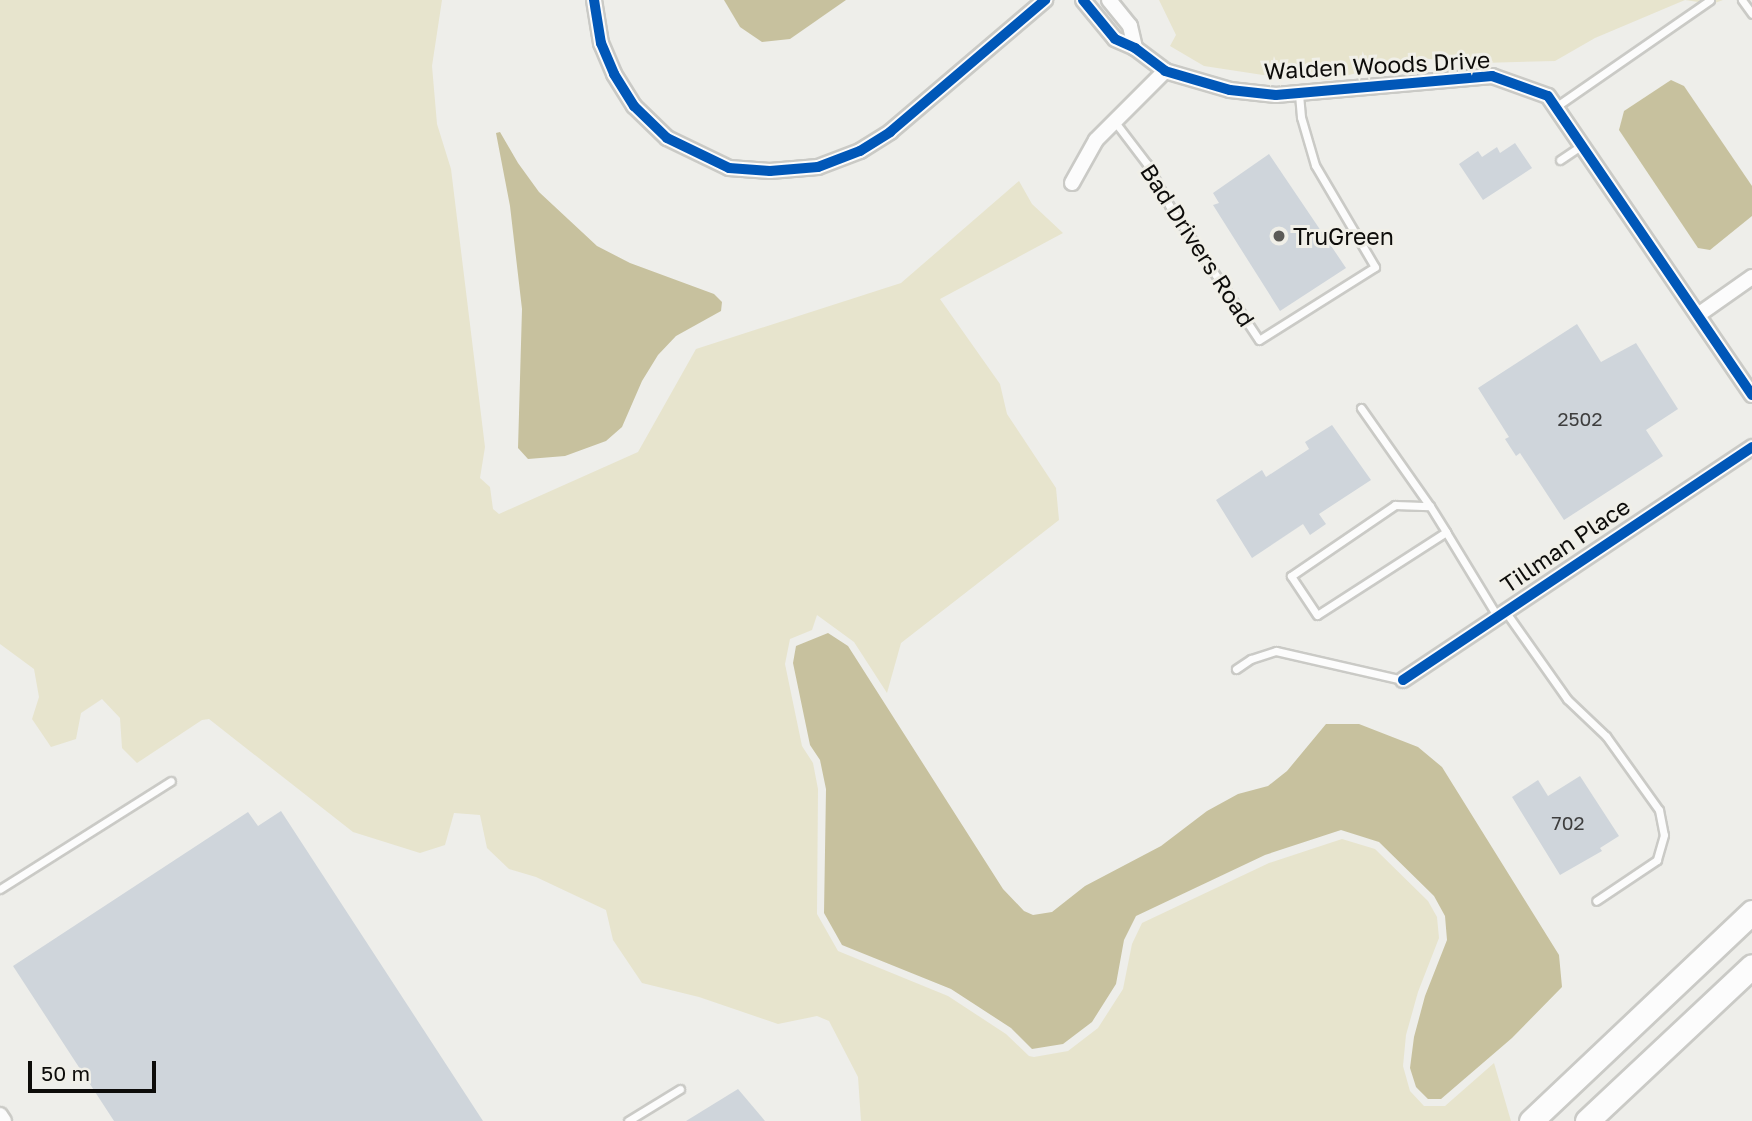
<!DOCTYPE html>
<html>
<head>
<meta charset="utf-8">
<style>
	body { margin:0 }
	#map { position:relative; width:1752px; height:1121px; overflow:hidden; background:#eeeeea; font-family:"Golos Text",sans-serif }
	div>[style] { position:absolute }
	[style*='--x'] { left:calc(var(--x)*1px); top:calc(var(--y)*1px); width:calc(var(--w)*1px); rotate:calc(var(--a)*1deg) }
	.green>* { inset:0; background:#e7e4cd }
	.water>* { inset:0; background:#c7c19e }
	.building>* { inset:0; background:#cfd5db }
	.roads { filter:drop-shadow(2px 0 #cacac6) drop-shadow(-2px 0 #cacac6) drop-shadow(0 2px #cacac6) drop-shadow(0 -2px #cacac6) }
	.service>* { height:7px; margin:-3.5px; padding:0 3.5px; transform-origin:3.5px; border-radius:3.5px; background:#fcfcfc }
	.minor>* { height:14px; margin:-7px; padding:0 7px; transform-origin:7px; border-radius:7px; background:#fcfcfc }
	.primary>* { height:23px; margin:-11.5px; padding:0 11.5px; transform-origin:11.5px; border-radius:11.5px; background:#fcfcfc }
	.cycleway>* { height:10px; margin:-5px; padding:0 5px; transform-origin:5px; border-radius:5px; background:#0057b8 }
	.dots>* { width:19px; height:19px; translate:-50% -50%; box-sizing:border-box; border:4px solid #f0efe8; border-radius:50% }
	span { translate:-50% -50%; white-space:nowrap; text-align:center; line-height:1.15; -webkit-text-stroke:6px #f0efe8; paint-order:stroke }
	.number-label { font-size:19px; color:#3e3e3e }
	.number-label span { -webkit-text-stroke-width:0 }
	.street-label { font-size:23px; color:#0d0c0a }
	.poi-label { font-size:23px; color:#0d0c0a }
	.left { translate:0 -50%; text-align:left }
	.scale { position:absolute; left:28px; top:1061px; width:128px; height:32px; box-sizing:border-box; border:4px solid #0d0c0a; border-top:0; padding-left:9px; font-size:21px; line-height:24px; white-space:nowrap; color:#0d0c0a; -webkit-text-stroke:5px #f0efe8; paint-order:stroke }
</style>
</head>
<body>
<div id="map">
	<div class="green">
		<div style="clip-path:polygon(0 0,442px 0,432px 66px,437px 124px,451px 169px,485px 447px,480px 478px,490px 487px,493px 509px,499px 514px,638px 452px,696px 349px,901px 283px,1019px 181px,1032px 204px,1063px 233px,940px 299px,1000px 384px,1007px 414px,1056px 488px,1059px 520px,901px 643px,887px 693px,854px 642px,817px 615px,812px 630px,790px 639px,785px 664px,802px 746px,813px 763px,818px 789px,817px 914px,838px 951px,948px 996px,1006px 1034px,1029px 1056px,1034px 1057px,1068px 1051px,1098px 1028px,1123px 989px,1132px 944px,1142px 923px,1269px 863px,1342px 839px,1375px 849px,1428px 901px,1437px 917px,1439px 938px,1418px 992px,1406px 1035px,1403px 1066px,1410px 1091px,1424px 1106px,1445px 1106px,1494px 1063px,1511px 1121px,861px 1121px,858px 1077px,829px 1021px,817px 1016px,778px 1024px,699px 997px,642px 983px,613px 940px,606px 910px,536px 877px,509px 869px,487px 848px,480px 815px,454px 813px,445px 845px,420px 853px,353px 832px,209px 719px,202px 720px,137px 763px,122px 748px,120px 718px,102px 699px,81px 713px,76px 739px,51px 747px,32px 719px,39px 697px,34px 669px,0 644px)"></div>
		<div style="clip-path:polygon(1159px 0,1723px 0,1712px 4px,1685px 0,1595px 38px,1555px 61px,1480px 63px,1417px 58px,1329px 80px,1263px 75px,1204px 66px,1170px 46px,1176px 35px)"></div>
	</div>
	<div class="water">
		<div style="clip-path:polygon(724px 0,846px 0,790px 39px,762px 42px,740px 27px)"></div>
		<div style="clip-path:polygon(1671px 80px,1684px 86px,1752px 186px,1752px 216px,1710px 250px,1698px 248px,1619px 130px,1624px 111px)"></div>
		<div style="clip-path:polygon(500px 132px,518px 163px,539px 192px,597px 246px,630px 263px,714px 294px,722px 302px,721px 311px,676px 336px,658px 355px,642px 381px,622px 427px,606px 441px,565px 456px,528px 459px,518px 448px,522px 309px,510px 206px,496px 133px)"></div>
		<div style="clip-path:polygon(828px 633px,848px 646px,1003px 889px,1024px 911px,1033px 915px,1052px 912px,1085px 886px,1161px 846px,1207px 811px,1238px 794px,1268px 786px,1287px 771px,1326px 724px,1359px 724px,1418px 747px,1442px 767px,1559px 955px,1562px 987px,1512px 1038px,1441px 1099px,1428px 1099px,1416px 1087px,1410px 1068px,1414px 1037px,1425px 996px,1447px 940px,1445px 916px,1434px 896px,1379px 842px,1341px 830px,1265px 855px,1136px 916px,1124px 940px,1116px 984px,1092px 1022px,1063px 1044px,1032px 1049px,1011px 1028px,951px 989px,842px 945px,824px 913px,826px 789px,820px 760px,810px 745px,793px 663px,796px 646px)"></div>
	</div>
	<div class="building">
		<div style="clip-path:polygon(1515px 143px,1532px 168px,1483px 200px,1459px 164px,1478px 151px,1482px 157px,1497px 147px,1500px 153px)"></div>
		<div style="clip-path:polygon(1269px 154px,1346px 268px,1280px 311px,1213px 205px,1219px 203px,1213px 193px)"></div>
		<div style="clip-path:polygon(1577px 324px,1601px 362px,1636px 343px,1678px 409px,1646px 430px,1663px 456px,1564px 520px,1520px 453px,1516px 456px,1505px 439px,1509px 437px,1478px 388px)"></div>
		<div style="clip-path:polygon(1332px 425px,1371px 480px,1319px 514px,1326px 524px,1310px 535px,1303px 524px,1252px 558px,1216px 500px,1262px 470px,1266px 477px,1309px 449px,1305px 442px)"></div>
		<div style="clip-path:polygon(1580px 776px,1619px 836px,1600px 848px,1602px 851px,1560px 875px,1512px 797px,1538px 780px,1548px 796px)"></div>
		<div style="clip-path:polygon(281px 811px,483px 1121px,114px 1121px,13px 966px,248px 812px,258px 826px)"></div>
		<div style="clip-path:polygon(738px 1089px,765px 1121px,686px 1121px)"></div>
	</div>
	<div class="roads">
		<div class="service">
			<div style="--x:1742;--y:0;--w:17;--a:54"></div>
			<div style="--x:1557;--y:106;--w:186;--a:-34.7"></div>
			<div style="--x:1115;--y:122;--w:53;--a:52.7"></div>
			<div style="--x:1147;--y:164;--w:47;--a:61.8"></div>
			<div style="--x:1169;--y:205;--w:162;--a:56.3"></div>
			<div style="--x:1259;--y:340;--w:137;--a:-32.2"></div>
			<div style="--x:1375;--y:267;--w:118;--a:-120.5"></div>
			<div style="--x:1315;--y:165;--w:50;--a:-106.3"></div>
			<div style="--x:1301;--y:117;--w:23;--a:-95"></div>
			<div style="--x:1560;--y:160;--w:27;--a:-34"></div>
			<div style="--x:1361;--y:408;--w:120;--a:54.9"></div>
			<div style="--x:1446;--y:532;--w:153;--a:147.2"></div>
			<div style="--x:1317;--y:615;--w:47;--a:-123.7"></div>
			<div style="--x:1291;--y:576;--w:126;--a:-34.3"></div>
			<div style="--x:1395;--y:505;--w:35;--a:2"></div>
			<div style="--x:1430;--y:506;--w:31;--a:58"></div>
			<div style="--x:1446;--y:532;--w:98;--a:58.7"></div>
			<div style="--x:1505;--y:611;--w:108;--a:54.8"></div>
			<div style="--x:1567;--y:699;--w:54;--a:43.5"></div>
			<div style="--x:1606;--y:736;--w:91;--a:54.4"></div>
			<div style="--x:1659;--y:810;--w:25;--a:79"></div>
			<div style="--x:1664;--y:835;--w:26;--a:106"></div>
			<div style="--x:1657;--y:860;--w:73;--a:146.1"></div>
			<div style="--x:1236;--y:669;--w:18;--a:-34"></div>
			<div style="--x:1251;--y:659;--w:26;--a:-18"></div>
			<div style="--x:1276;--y:651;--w:130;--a:12.9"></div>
			<div style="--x:0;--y:889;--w:202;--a:-32.3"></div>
			<div style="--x:628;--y:1121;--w:61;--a:-31.6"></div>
		</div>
		<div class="minor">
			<div style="--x:594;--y:0;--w:44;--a:80.8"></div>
			<div style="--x:601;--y:43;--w:34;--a:67"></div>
			<div style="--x:614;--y:74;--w:38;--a:58"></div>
			<div style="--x:634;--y:106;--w:46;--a:44.1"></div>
			<div style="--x:667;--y:138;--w:69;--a:25.8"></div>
			<div style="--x:729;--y:168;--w:41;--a:4.2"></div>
			<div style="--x:770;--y:171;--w:48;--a:-4.8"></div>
			<div style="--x:818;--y:167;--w:45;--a:-20.9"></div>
			<div style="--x:860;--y:151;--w:36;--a:-32"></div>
			<div style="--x:890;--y:132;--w:204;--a:-40.4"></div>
			<div style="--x:1083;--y:0;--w:50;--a:50.6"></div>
			<div style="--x:1115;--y:39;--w:22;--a:24"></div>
			<div style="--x:1135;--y:48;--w:38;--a:37"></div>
			<div style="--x:1165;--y:71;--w:68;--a:16.3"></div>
			<div style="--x:1230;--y:90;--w:46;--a:6.2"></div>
			<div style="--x:1276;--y:95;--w:217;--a:-5"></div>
			<div style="--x:1492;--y:76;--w:59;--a:19.7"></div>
			<div style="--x:1548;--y:96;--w:362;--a:55.7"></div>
			<div style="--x:1109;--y:0;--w:33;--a:51"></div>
			<div style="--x:1130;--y:26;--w:23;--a:77"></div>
			<div style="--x:1072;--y:183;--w:49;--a:-60.8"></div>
			<div style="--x:1096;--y:140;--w:98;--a:-45"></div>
			<div style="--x:1698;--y:315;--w:66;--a:-35.1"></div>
			<div style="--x:1403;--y:680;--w:420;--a:-33.7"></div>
			<div style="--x:0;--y:1115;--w:7;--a:56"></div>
		</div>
		<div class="primary">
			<div style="--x:1531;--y:1121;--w:304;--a:-43.4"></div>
			<div style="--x:1587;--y:1121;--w:226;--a:-43.2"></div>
		</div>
	</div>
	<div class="cycleway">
		<div style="--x:594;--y:0;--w:44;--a:80.8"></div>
		<div style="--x:601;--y:43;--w:34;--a:67"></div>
		<div style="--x:614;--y:74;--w:38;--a:58"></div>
		<div style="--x:634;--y:106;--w:46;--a:44.1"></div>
		<div style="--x:667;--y:138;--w:69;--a:25.8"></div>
		<div style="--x:729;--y:168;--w:41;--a:4.2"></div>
		<div style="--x:770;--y:171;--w:48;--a:-4.8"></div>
		<div style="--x:818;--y:167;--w:45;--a:-20.9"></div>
		<div style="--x:860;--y:151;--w:36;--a:-32"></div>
		<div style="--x:890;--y:132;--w:204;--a:-40.4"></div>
		<div style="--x:1083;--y:0;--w:50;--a:50.6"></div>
		<div style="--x:1115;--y:39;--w:22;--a:24"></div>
		<div style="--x:1135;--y:48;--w:38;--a:37"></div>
		<div style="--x:1165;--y:71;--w:68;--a:16.3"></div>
		<div style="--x:1230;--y:90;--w:46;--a:6.2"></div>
		<div style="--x:1276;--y:95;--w:217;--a:-5"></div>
		<div style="--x:1492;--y:76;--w:59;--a:19.7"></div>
		<div style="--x:1548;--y:96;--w:362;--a:55.7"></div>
		<div style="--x:1403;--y:680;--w:420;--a:-33.7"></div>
	</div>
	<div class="dots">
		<div style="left:1279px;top:236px;background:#5c5b58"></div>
	</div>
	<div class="number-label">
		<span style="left:1580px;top:419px">2502</span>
		<span style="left:1568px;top:823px">702</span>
	</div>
	<div class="street-label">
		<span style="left:1377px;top:65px;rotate:-3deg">Walden Woods Drive</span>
		<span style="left:1198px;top:245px;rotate:57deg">Bad Drivers Road</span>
		<span style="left:1565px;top:545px;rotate:-34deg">Tillman Place</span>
	</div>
	<div class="poi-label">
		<span class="left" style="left:1293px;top:236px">TruGreen</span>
	</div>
	<div class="scale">50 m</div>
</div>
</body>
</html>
